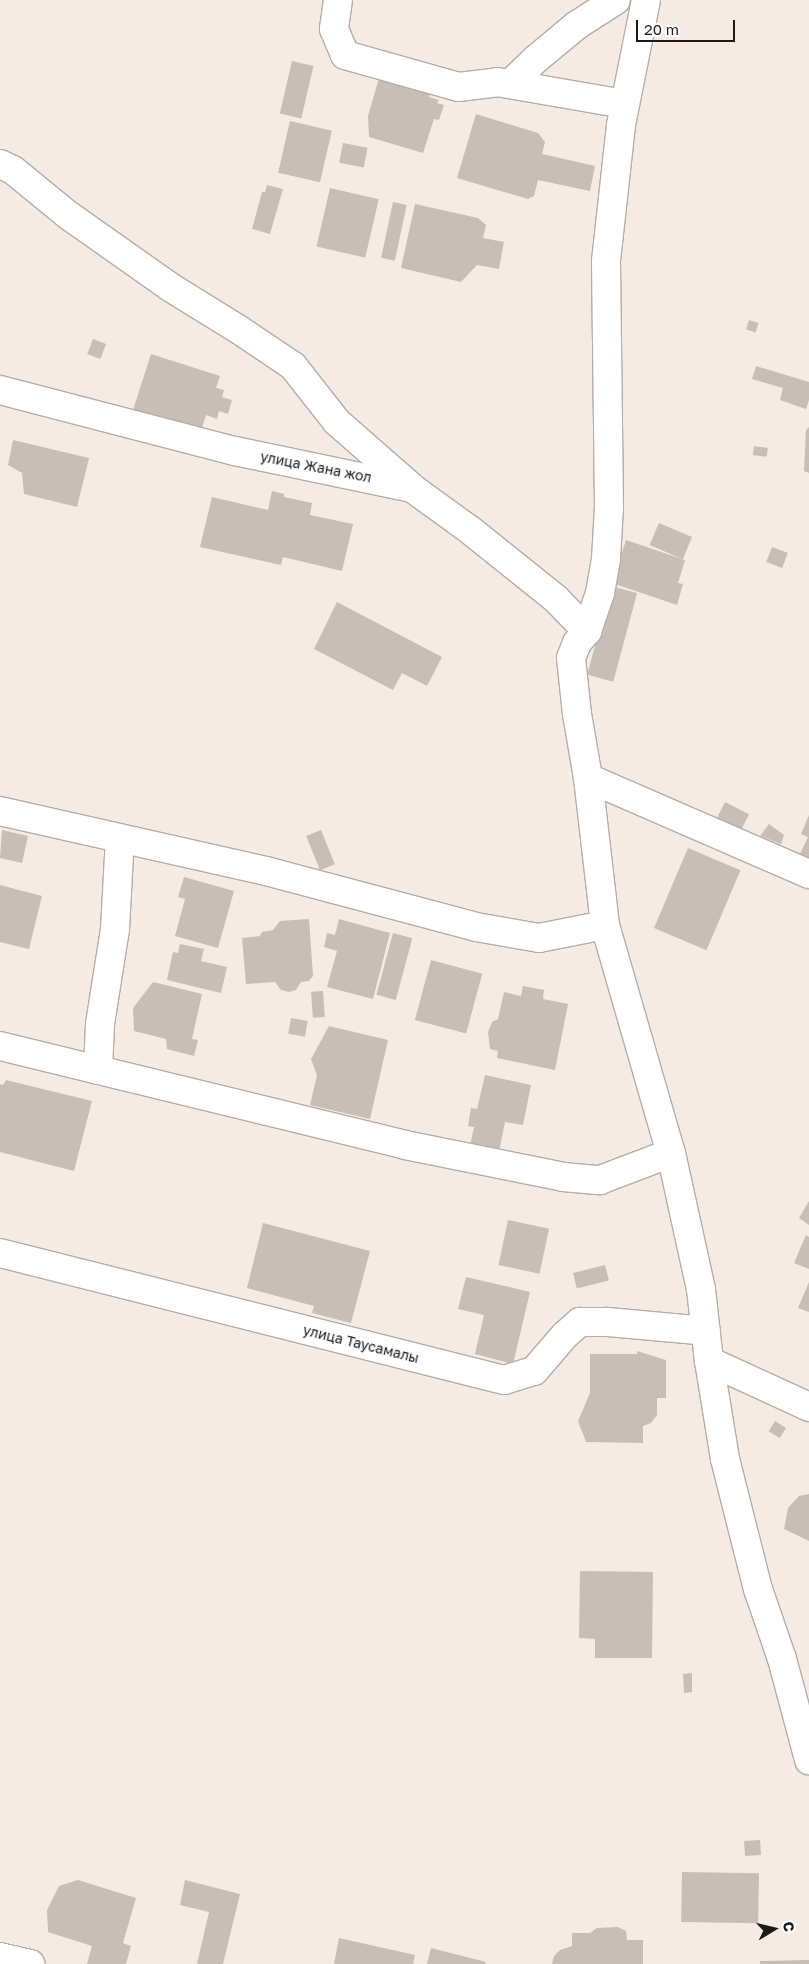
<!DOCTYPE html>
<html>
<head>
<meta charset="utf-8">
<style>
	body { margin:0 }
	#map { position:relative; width:809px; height:1964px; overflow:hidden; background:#f5ebe3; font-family:"Golos Text",sans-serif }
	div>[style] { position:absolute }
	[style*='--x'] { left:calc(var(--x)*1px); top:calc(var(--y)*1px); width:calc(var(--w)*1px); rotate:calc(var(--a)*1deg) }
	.building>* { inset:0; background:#c8beb6; transform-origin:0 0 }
	.roads { filter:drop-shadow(1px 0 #b7ada5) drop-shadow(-1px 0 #b7ada5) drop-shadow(0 1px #b7ada5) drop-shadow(0 -1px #b7ada5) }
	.minor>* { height:28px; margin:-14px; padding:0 14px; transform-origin:14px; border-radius:14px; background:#fff }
	.tertiary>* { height:28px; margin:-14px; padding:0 14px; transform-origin:14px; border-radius:14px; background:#fff }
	span { translate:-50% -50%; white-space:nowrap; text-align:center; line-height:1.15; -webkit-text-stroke:4px #fff; paint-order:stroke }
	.street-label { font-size:14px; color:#1c1916 }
	.north { position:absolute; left:749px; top:1904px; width:50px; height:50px; -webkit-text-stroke:4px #fff; paint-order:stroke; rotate:81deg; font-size:14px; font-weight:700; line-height:20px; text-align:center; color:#1c1916 }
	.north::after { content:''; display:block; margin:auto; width:18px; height:22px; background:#1c1916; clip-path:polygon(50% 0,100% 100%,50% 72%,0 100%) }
	.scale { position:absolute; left:636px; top:20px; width:99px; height:22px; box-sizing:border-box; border:2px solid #1c1916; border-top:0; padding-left:6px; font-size:15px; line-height:18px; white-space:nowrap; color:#1c1916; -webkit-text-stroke:4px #fff; paint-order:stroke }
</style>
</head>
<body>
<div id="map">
	<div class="building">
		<div style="left:292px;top:61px;width:22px;height:54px;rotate:13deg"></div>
		<div style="clip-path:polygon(379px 78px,430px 93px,429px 97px,439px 100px,437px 103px,444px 105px,439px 120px,434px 119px,423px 153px,369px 137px,368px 116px)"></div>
		<div style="clip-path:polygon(476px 114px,538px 133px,545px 142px,542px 154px,595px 166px,590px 191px,538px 180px,534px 196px,528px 199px,457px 178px)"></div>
		<div style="left:290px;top:121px;width:43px;height:53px;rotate:13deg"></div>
		<div style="left:343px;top:143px;width:25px;height:20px;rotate:11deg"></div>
		<div style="clip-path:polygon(267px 185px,283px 189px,270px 234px,252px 229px,262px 192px,265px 192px)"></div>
		<div style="left:330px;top:188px;width:50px;height:60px;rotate:13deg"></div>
		<div style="left:393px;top:202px;width:14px;height:57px;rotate:12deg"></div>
		<div style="clip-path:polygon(415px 204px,478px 218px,486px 225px,483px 238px,504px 242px,499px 269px,477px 265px,461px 282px,401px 268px)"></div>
		<div style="left:749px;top:320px;width:10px;height:10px;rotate:17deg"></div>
		<div style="left:93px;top:339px;width:14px;height:16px;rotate:21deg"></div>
		<div style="clip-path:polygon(151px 354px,220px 376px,216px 388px,224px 390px,222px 397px,232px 400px,228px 414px,219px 411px,217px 419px,206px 415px,201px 431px,133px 410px)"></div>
		<div style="clip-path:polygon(756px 366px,809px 382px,809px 400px,806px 409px,780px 400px,783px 388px,752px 379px)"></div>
		<div style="clip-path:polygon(809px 427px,809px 473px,804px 471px,806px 430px)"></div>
		<div style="clip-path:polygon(13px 440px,89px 458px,77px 507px,24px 494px,22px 473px,8px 465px)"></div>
		<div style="left:754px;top:446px;width:14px;height:9px;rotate:8deg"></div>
		<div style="clip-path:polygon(272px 491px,284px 494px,284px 497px,312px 503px,310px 515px,353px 524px,342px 571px,283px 557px,281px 565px,200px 547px,212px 497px,268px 510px)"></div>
		<div style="left:659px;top:523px;width:36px;height:24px;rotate:23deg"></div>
		<div style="clip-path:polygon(626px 540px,685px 560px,678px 583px,683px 584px,677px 605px,612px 583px)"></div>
		<div style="left:772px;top:547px;width:17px;height:16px;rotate:21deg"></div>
		<div style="left:611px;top:586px;width:27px;height:92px;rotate:15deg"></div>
		<div style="clip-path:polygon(337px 602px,442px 657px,427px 686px,402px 673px,393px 690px,314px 649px)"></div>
		<div style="left:725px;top:802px;width:27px;height:19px;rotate:27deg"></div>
		<div style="clip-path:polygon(809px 815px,809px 858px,800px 854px,808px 837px,801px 834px)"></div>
		<div style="clip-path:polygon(769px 824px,784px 835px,781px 844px,760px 836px)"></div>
		<div style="clip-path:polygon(2px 830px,28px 836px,22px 863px,0 858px)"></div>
		<div style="left:321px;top:830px;width:37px;height:16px;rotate:68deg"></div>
		<div style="left:688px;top:848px;width:57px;height:87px;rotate:23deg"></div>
		<div style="clip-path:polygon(184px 877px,234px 891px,218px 948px,175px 936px,185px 899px,178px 897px)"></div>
		<div style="clip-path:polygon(0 885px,42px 896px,29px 949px,0 942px)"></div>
		<div style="clip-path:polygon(309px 919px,313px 976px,309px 981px,301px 982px,296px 990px,289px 992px,281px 990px,275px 982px,246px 984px,242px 938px,260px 936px,262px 932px,273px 930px,280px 921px)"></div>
		<div style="clip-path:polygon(339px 919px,390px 933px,373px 999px,327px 987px,337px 951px,324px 947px,327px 933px,335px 935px)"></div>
		<div style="left:393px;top:933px;width:20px;height:64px;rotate:15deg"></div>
		<div style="clip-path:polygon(180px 944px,204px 949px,201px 961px,227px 967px,221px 993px,167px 980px,173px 952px,178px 953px)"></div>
		<div style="left:431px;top:960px;width:53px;height:62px;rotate:15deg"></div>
		<div style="clip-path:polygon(153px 982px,202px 994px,192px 1039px,198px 1040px,194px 1056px,167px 1049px,166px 1039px,134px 1031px,133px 1008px)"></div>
		<div style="clip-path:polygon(523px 986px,544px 990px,543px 999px,568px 1004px,555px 1070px,497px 1058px,498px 1051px,490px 1049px,488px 1032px,492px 1022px,498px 1019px,504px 992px,521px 996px)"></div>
		<div style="left:323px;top:991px;width:26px;height:12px;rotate:86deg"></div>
		<div style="left:291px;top:1018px;width:17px;height:16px;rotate:10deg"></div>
		<div style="clip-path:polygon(329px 1026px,388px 1040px,370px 1119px,310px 1105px,317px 1075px,311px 1059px)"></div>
		<div style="clip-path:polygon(485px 1075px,531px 1085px,523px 1125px,505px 1122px,499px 1152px,470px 1146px,474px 1127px,468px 1126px,471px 1108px,477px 1109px)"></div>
		<div style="clip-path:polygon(6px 1080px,92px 1101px,74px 1171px,0 1152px,0 1084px,3px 1085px)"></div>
		<div style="clip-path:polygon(809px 1201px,809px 1225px,799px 1218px)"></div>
		<div style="left:508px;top:1220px;width:42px;height:46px;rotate:12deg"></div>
		<div style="clip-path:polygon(263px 1223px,370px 1251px,351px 1323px,312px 1313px,314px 1306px,247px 1288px)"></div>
		<div style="clip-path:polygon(806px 1235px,809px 1237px,809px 1269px,794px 1263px)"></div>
		<div style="left:605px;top:1265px;width:16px;height:33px;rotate:76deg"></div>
		<div style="clip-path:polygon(466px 1277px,530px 1292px,513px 1364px,475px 1354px,484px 1315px,458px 1309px)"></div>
		<div style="clip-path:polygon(809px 1282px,809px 1312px,798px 1308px)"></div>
		<div style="clip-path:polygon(637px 1351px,666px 1360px,666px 1398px,657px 1398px,657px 1415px,651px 1423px,643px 1426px,643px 1443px,586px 1442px,578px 1421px,590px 1393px,590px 1354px,637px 1354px)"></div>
		<div style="left:775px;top:1421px;width:13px;height:12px;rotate:32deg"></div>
		<div style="clip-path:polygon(809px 1494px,809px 1541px,784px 1529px,788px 1508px,799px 1496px)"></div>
		<div style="clip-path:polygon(580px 1571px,653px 1572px,652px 1658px,595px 1658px,595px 1639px,579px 1638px)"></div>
		<div style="clip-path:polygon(692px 1673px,692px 1692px,684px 1693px,683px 1674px)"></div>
		<div style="left:760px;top:1840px;width:15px;height:16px;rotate:86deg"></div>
		<div style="left:682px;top:1872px;width:77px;height:50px;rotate:1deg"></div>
		<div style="clip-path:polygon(78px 1880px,136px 1898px,123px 1943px,131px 1946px,126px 1964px,87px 1964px,92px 1946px,48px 1932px,47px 1910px,59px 1886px)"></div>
		<div style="clip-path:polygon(185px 1880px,240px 1894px,223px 1964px,197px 1964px,209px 1912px,180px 1905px)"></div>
		<div style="clip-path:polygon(618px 1927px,626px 1931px,627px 1940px,643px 1940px,643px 1964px,552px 1964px,554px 1956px,560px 1950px,572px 1946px,572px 1933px,590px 1933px,597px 1928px)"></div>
		<div style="clip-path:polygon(339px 1938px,415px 1955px,413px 1964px,334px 1964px)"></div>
		<div style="clip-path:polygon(431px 1948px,486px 1962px,485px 1964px,427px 1964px)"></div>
		<div style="clip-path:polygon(809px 1960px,809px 1964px,760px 1964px,760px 1961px)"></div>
	</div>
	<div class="roads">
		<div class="minor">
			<div style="--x:338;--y:0;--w:29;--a:98"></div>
			<div style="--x:334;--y:29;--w:28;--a:67"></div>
			<div style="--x:345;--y:55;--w:118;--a:15.7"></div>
			<div style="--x:459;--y:87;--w:38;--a:-7"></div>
			<div style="--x:497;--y:82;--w:129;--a:9.8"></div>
			<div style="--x:510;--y:84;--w:36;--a:-44"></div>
			<div style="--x:536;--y:59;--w:53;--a:-39.7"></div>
			<div style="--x:577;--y:25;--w:46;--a:-32.7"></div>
			<div style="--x:0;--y:164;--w:14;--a:25"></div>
			<div style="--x:13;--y:170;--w:71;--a:39.3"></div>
			<div style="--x:68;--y:215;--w:125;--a:35.2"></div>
			<div style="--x:170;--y:287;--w:80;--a:31.7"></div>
			<div style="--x:238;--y:329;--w:66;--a:33.9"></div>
			<div style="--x:293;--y:366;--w:71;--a:51.8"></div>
			<div style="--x:337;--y:422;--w:96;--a:41.2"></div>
			<div style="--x:0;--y:390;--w:243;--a:14.6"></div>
			<div style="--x:235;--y:451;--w:181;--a:11.8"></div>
			<div style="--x:412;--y:488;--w:72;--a:35.9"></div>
			<div style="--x:470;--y:530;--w:110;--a:38.7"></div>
			<div style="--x:556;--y:599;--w:45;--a:45.9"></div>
			<div style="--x:588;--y:778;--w:241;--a:23.5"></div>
			<div style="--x:0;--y:811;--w:273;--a:12.7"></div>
			<div style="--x:266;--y:871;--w:217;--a:14.9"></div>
			<div style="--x:476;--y:927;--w:64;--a:9.9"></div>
			<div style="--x:539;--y:938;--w:67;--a:-11.1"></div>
			<div style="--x:0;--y:1046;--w:417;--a:13.7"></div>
			<div style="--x:405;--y:1145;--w:161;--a:11.4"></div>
			<div style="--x:563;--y:1177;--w:37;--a:5"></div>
			<div style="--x:600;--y:1180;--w:76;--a:-20.8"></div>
			<div style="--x:98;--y:1070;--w:46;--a:-87.5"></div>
			<div style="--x:100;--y:1024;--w:96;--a:-81"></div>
			<div style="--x:115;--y:929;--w:91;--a:-86.9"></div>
			<div style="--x:0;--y:1253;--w:520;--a:14.14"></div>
			<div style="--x:504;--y:1380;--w:31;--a:-17"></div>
			<div style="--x:534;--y:1371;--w:48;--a:-49.3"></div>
			<div style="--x:565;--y:1335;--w:20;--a:-41"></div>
			<div style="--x:580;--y:1322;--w:28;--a:0"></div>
			<div style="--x:608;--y:1322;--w:98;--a:5.2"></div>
			<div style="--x:709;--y:1361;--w:99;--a:80.7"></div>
			<div style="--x:725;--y:1459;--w:134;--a:75.8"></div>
			<div style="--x:758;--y:1589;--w:74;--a:71.1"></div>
			<div style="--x:782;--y:1659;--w:105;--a:75"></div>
			<div style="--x:0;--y:1957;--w:31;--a:13"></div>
		</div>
		<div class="tertiary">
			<div style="--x:646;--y:0;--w:127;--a:101.3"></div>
			<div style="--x:621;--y:125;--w:137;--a:96.3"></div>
			<div style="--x:606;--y:261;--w:246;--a:89.3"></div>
			<div style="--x:609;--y:507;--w:52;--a:93.3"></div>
			<div style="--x:606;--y:559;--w:35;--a:100"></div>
			<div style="--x:600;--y:593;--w:40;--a:108.9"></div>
			<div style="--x:587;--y:631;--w:16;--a:130"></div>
			<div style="--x:577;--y:643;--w:16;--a:112"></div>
			<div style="--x:571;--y:658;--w:56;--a:83.9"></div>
			<div style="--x:577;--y:714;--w:65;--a:80.2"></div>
			<div style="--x:588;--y:778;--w:148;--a:83.4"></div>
			<div style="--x:605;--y:925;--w:237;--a:73.9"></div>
			<div style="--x:671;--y:1153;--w:139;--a:77.6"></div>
			<div style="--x:701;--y:1289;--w:72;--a:83.7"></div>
			<div style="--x:709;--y:1361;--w:110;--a:24.7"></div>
		</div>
	</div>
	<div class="street-label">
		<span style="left:316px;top:467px;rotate:11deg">улица Жана жол</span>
		<span style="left:361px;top:1344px;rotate:14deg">улица Таусамалы</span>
	</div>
	<div class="north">С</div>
	<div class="scale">20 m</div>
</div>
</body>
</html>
